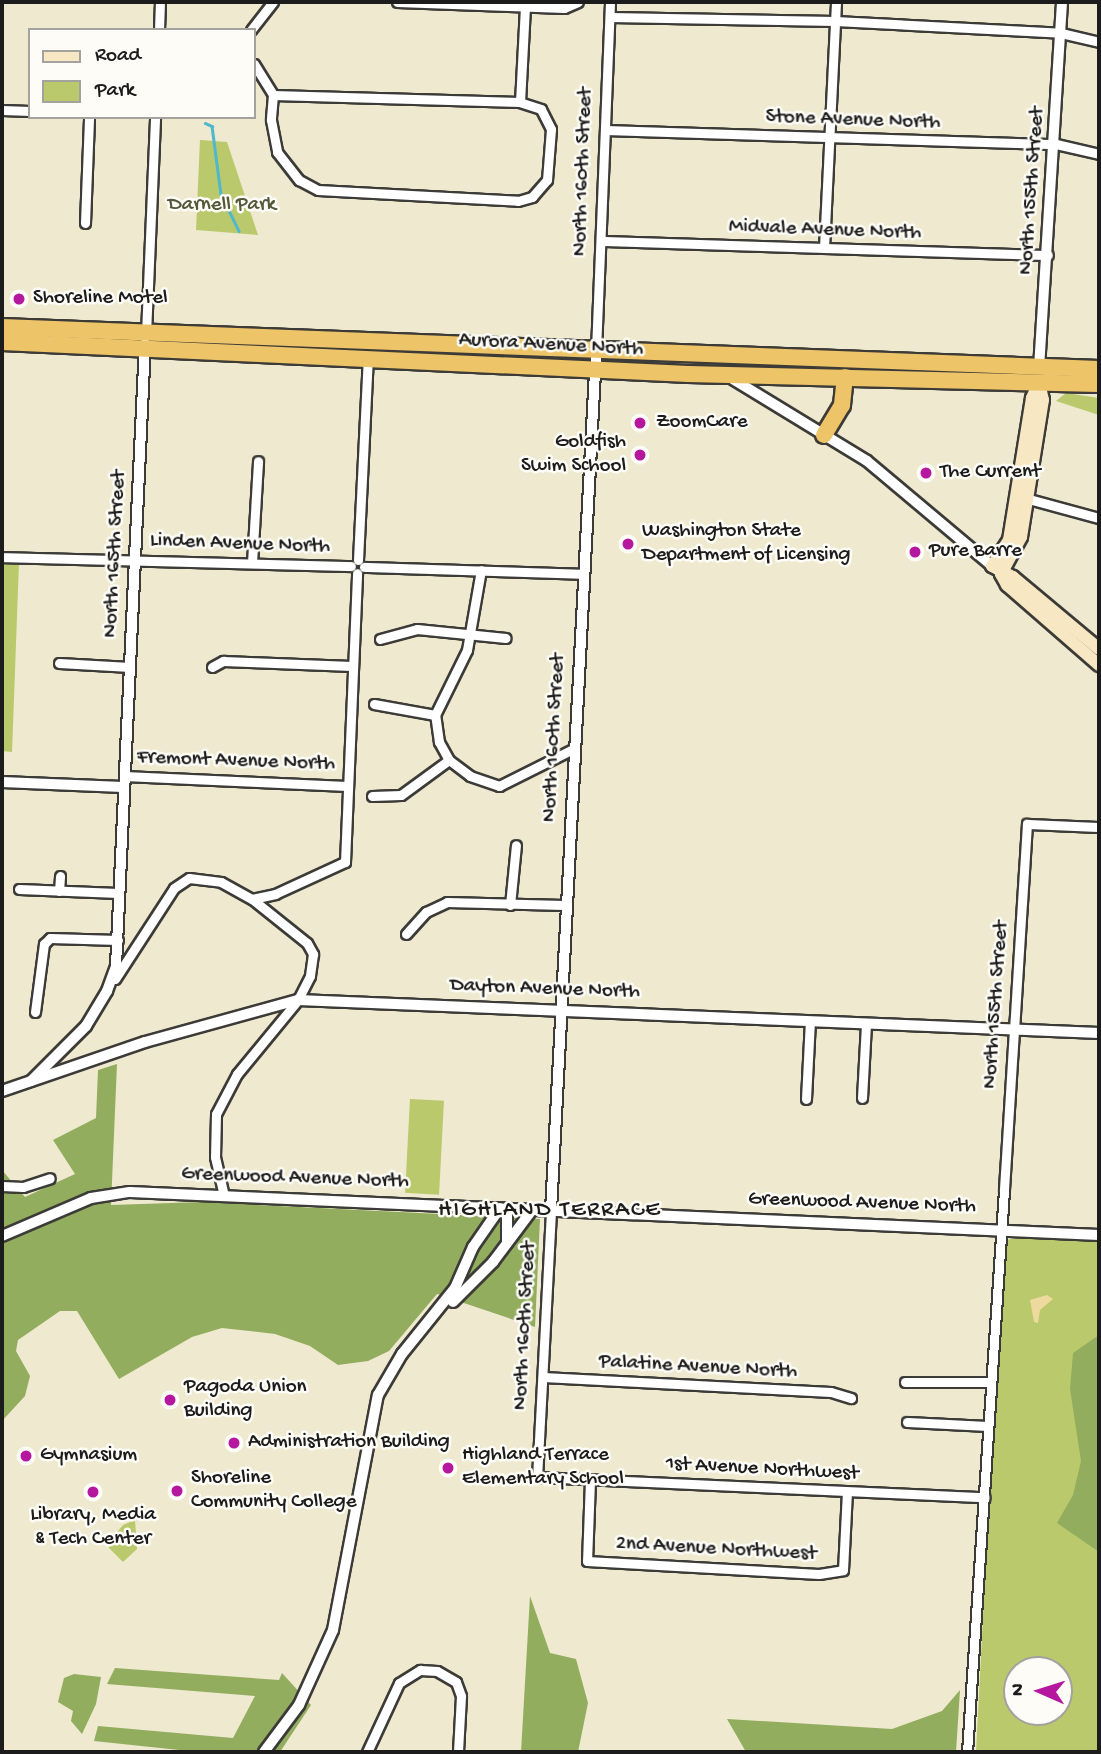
<!DOCTYPE html>
<html>
<head>
<meta charset="utf-8">
<style>
	body { margin:0 }
	#map { position:relative; width:1101px; height:1754px; overflow:hidden; background:#eee9cf; font-family:"Gochi Hand",sans-serif }
	div>[style] { position:absolute }
	[style*='--x'] { left:calc(var(--x)*1px); top:calc(var(--y)*1px); width:calc(var(--w)*1px); rotate:calc(var(--a)*1deg) }
	.green>* { inset:0; background:#bac96b; transform-origin:0 0 }
	.forest>* { inset:0; background:#93ad5f }
	.sand>* { inset:0; background:#eeda9e }
	.stream>* { height:2.5px; margin:-1.25px; padding:0 1.25px; transform-origin:1.25px; border-radius:1.25px; background:#4fb8cd }
	.roads { filter:drop-shadow(2px 0 #3c3b37) drop-shadow(-2px 0 #3c3b37) drop-shadow(0 2px #3c3b37) drop-shadow(0 -2px #3c3b37) }
	.minor>* { height:9px; margin:-4.5px; padding:0 4.5px; transform-origin:4.5px; border-radius:4.5px; background:#fff }
	.tertiary>* { height:10px; margin:-5px; padding:0 5px; transform-origin:5px; border-radius:5px; background:#fff }
	.secondary>* { height:12px; margin:-6px; padding:0 6px; transform-origin:6px; border-radius:6px; background:#f8e7c3 }
	.trunk>* { height:16px; margin:-8px; padding:0 8px; transform-origin:8px; border-radius:8px; background:#eec469 }
	.dots>* { width:19px; height:19px; translate:-50% -50%; box-sizing:border-box; border:4px solid #fdfcf7; border-radius:50% }
	span { translate:-50% -50%; white-space:nowrap; text-align:center; line-height:1.15; -webkit-text-stroke:5px #fdfcf7; paint-order:stroke }
	.street-label { font-size:21px; color:#1c1c1c }
	.park-label { font-size:21px; color:#535938 }
	.poi-label { font-size:21px; color:#1c1c1c }
	.left { translate:0 -50%; text-align:left }
	.right { translate:-100% -50%; text-align:right }
	.neighbourhood-label { font-size:23px; color:#1c1c1c; letter-spacing:2px }
	.frame { position:absolute; inset:0; border:4px solid #1c1c1c; pointer-events:none }
	.legend { position:absolute; left:28px; top:28px; width:228px; height:91px; box-sizing:border-box; background:#fdfcf7; border:2px solid #a3a29f; margin:0; padding:9px 12px; list-style:none; font-size:21px; color:#1c1c1c }
	.legend li { display:flex; align-items:center; gap:14px; height:35px }
	.legend b { width:35px; border:2px solid #a3a29f }
	.north { position:absolute; left:1003px; top:1656px; width:70px; height:70px; box-sizing:border-box; background:#fdfcf7; border:2px solid #a3a29f; border-radius:50%; rotate:273deg; font-size:19px; font-weight:700; line-height:28px; text-align:center; color:#1c1c1c }
	.north::after { content:''; display:block; margin:auto; width:24px; height:32px; background:#b5179e; clip-path:polygon(50% 0,100% 100%,50% 72%,0 100%) }
</style>
</head>
<body>
<div id="map">
	<div class="green">
		<div style="clip-path:polygon(200px 140px,227px 142px,258px 235px,196px 230px)"></div>
		<div style="clip-path:polygon(1066px 393px,1099px 398px,1099px 415px,1056px 401px)"></div>
		<div style="clip-path:polygon(2px 561px,19px 562px,12px 752px,2px 751px)"></div>
		<div style="left:410px;top:1099px;width:34px;height:94px;rotate:3deg"></div>
		<div style="clip-path:polygon(evenodd,1018px 1237px,1099px 1241px,1099px 1752px,976px 1752px,1002px 1251px,1007px 1240px,1018px 1237px,1017px 1670px,1059px 1670px,1059px 1712px,1017px 1712px,1017px 1670px)"></div>
		<div style="clip-path:polygon(135px 1520px,137px 1549px,123px 1562px,109px 1548px,109px 1542px,123px 1525px)"></div>
	</div>
	<div class="forest">
		<div style="clip-path:polygon(117px 1064px,111px 1205px,201px 1202px,540px 1219px,535px 1327px,437px 1294px,389px 1351px,368px 1361px,338px 1365px,310px 1346px,275px 1334px,222px 1328px,192px 1337px,119px 1379px,77px 1311px,60px 1311px,18px 1340px,16px 1351px,30px 1376px,25px 1396px,2px 1421px,2px 1170px,25px 1197px,75px 1174px,53px 1140px,96px 1118px,98px 1070px)"></div>
		<div style="clip-path:polygon(1099px 1335px,1099px 1552px,1057px 1523px,1073px 1495px,1081px 1461px,1070px 1389px,1073px 1353px)"></div>
		<div style="clip-path:polygon(530px 1596px,550px 1653px,576px 1659px,588px 1703px,578px 1752px,521px 1752px)"></div>
		<div style="clip-path:polygon(115px 1668px,279px 1680px,282px 1673px,311px 1705px,280px 1752px,198px 1752px,94px 1741px,98px 1726px,233px 1738px,255px 1696px,107px 1684px)"></div>
		<div style="clip-path:polygon(74px 1674px,101px 1677px,96px 1704px,82px 1734px,71px 1721px,73px 1711px,58px 1702px,64px 1678px)"></div>
		<div style="clip-path:polygon(960px 1690px,956px 1752px,746px 1752px,727px 1719px,892px 1729px,942px 1711px)"></div>
	</div>
	<div class="sand">
		<div style="clip-path:polygon(1047px 1295px,1053px 1299px,1040px 1310px,1038px 1323px,1034px 1322px,1030px 1300px)"></div>
	</div>
	<div class="stream">
		<div style="--x:205;--y:123;--w:8;--a:23"></div>
		<div style="--x:212;--y:126;--w:69;--a:82.5"></div>
		<div style="--x:221;--y:194;--w:41;--a:64.1"></div>
	</div>
	<div class="roads">
		<div class="minor">
			<div style="--x:397;--y:2;--w:167;--a:2.1"></div>
			<div style="--x:564;--y:8;--w:15;--a:-23"></div>
			<div style="--x:610;--y:17;--w:225;--a:1"></div>
			<div style="--x:835;--y:21;--w:226;--a:3"></div>
			<div style="--x:1061;--y:33;--w:39;--a:13"></div>
			<div style="--x:159;--y:30;--w:28;--a:-88"></div>
			<div style="--x:251;--y:30;--w:36;--a:-52"></div>
			<div style="--x:254;--y:64;--w:36;--a:58"></div>
			<div style="--x:273;--y:95;--w:247;--a:1.6"></div>
			<div style="--x:273;--y:95;--w:25;--a:95"></div>
			<div style="--x:271;--y:120;--w:33;--a:79"></div>
			<div style="--x:277;--y:152;--w:36;--a:52"></div>
			<div style="--x:299;--y:180;--w:21;--a:28"></div>
			<div style="--x:318;--y:190;--w:200;--a:3.1"></div>
			<div style="--x:518;--y:201;--w:15;--a:-16"></div>
			<div style="--x:532;--y:197;--w:23;--a:-49"></div>
			<div style="--x:547;--y:180;--w:51;--a:-85.5"></div>
			<div style="--x:551;--y:129;--w:22;--a:-117"></div>
			<div style="--x:541;--y:109;--w:22;--a:-162"></div>
			<div style="--x:520;--y:102;--w:96;--a:-87"></div>
			<div style="--x:2;--y:110;--w:28;--a:2"></div>
			<div style="--x:605;--y:130;--w:451;--a:1.8"></div>
			<div style="--x:1056;--y:144;--w:44;--a:13.1"></div>
			<div style="--x:85;--y:223;--w:106;--a:-87.8"></div>
			<div style="--x:601;--y:241;--w:447;--a:1.8"></div>
			<div style="--x:824;--y:248;--w:246;--a:-87.2"></div>
			<div style="--x:146;--y:334;--w:217;--a:-87.6"></div>
			<div style="--x:596;--y:351;--w:349;--a:-87.7"></div>
			<div style="--x:1029;--y:499;--w:73;--a:15.2"></div>
			<div style="--x:2;--y:557;--w:349;--a:1.5"></div>
			<div style="--x:358;--y:560;--w:201;--a:-87.2"></div>
			<div style="--x:252;--y:563;--w:102;--a:-86.6"></div>
			<div style="--x:364;--y:567;--w:220;--a:1.8"></div>
			<div style="--x:380;--y:639;--w:38;--a:-15"></div>
			<div style="--x:417;--y:629;--w:89;--a:5.8"></div>
			<div style="--x:59;--y:663;--w:71;--a:3.2"></div>
			<div style="--x:212;--y:667;--w:13;--a:-29"></div>
			<div style="--x:223;--y:661;--w:129;--a:2.2"></div>
			<div style="--x:374;--y:704;--w:62;--a:10.2"></div>
			<div style="--x:449;--y:760;--w:26;--a:37"></div>
			<div style="--x:470;--y:776;--w:31;--a:19"></div>
			<div style="--x:499;--y:786;--w:85;--a:-26.6"></div>
			<div style="--x:124;--y:776;--w:223;--a:2.6"></div>
			<div style="--x:372;--y:796;--w:29;--a:-2"></div>
			<div style="--x:401;--y:795;--w:59;--a:-36.1"></div>
			<div style="--x:449;--y:760;--w:21;--a:-119"></div>
			<div style="--x:439;--y:742;--w:27;--a:-98"></div>
			<div style="--x:435;--y:715;--w:72;--a:-63.8"></div>
			<div style="--x:467;--y:650;--w:81;--a:-80.1"></div>
			<div style="--x:19;--y:889;--w:99;--a:2.3"></div>
			<div style="--x:59;--y:891;--w:15;--a:-86"></div>
			<div style="--x:252;--y:899;--w:24;--a:-12"></div>
			<div style="--x:275;--y:894;--w:77;--a:-24.6"></div>
			<div style="--x:345;--y:862;--w:289;--a:-87.6"></div>
			<div style="--x:510;--y:905;--w:60;--a:-84.3"></div>
			<div style="--x:406;--y:934;--w:30;--a:-48"></div>
			<div style="--x:426;--y:912;--w:23;--a:-25"></div>
			<div style="--x:447;--y:902;--w:117;--a:1.5"></div>
			<div style="--x:115;--y:979;--w:108;--a:-57"></div>
			<div style="--x:174;--y:888;--w:18;--a:-34"></div>
			<div style="--x:189;--y:878;--w:32;--a:7"></div>
			<div style="--x:221;--y:882;--w:35;--a:29"></div>
			<div style="--x:252;--y:899;--w:70;--a:38.7"></div>
			<div style="--x:307;--y:943;--w:13;--a:61"></div>
			<div style="--x:313;--y:954;--w:22;--a:98"></div>
			<div style="--x:310;--y:976;--w:27;--a:117"></div>
			<div style="--x:298;--y:1000;--w:96;--a:129.5"></div>
			<div style="--x:237;--y:1074;--w:45;--a:117.7"></div>
			<div style="--x:216;--y:1114;--w:43;--a:91.3"></div>
			<div style="--x:215;--y:1157;--w:37;--a:77"></div>
			<div style="--x:35;--y:1012;--w:69;--a:-82.5"></div>
			<div style="--x:44;--y:944;--w:8;--a:-45"></div>
			<div style="--x:50;--y:938;--w:68;--a:1.7"></div>
			<div style="--x:862;--y:1098;--w:74;--a:-86.9"></div>
			<div style="--x:806;--y:1099;--w:78;--a:-87.1"></div>
			<div style="--x:2;--y:1186;--w:21;--a:3"></div>
			<div style="--x:23;--y:1187;--w:28;--a:-18"></div>
			<div style="--x:1004;--y:1189;--w:366;--a:-86.4"></div>
			<div style="--x:1027;--y:824;--w:72;--a:2.4"></div>
			<div style="--x:551;--y:1211;--w:266;--a:93"></div>
			<div style="--x:537;--y:1477;--w:448;--a:2.6"></div>
			<div style="--x:543;--y:1377;--w:288;--a:3"></div>
			<div style="--x:831;--y:1392;--w:21;--a:17"></div>
			<div style="--x:905;--y:1382;--w:86;--a:0"></div>
			<div style="--x:907;--y:1422;--w:81;--a:2.8"></div>
			<div style="--x:590;--y:1480;--w:81;--a:92.1"></div>
			<div style="--x:587;--y:1561;--w:232;--a:3.2"></div>
			<div style="--x:819;--y:1574;--w:24;--a:-9"></div>
			<div style="--x:843;--y:1570;--w:78;--a:-87.1"></div>
			<div style="--x:367;--y:1752;--w:76;--a:-65.1"></div>
			<div style="--x:399;--y:1683;--w:25;--a:-32"></div>
			<div style="--x:420;--y:1670;--w:17;--a:3"></div>
			<div style="--x:437;--y:1671;--w:22;--a:30"></div>
			<div style="--x:456;--y:1682;--w:15;--a:70"></div>
			<div style="--x:461;--y:1696;--w:56;--a:93.1"></div>
			<div style="--x:967;--y:1752;--w:562;--a:-86.23"></div>
		</div>
		<div class="tertiary">
			<div style="--x:1039;--y:368;--w:367;--a:-86.4"></div>
			<div style="--x:731;--y:378;--w:159;--a:31.4"></div>
			<div style="--x:867;--y:461;--w:163;--a:40"></div>
			<div style="--x:2;--y:782;--w:121;--a:2.4"></div>
			<div style="--x:31;--y:1081;--w:78;--a:-45"></div>
			<div style="--x:86;--y:1026;--w:41;--a:-59"></div>
			<div style="--x:107;--y:991;--w:27;--a:-70"></div>
			<div style="--x:116;--y:966;--w:623;--a:-87.33"></div>
			<div style="--x:2;--y:1091;--w:151;--a:-18.9"></div>
			<div style="--x:145;--y:1042;--w:159;--a:-15.4"></div>
			<div style="--x:298;--y:1000;--w:802;--a:2.36"></div>
			<div style="--x:551;--y:1211;--w:861;--a:-87"></div>
			<div style="--x:2;--y:1236;--w:97;--a:-23.1"></div>
			<div style="--x:91;--y:1198;--w:39;--a:-9"></div>
			<div style="--x:130;--y:1192;--w:970;--a:2.54"></div>
			<div style="--x:507;--y:1243;--w:35;--a:-90"></div>
			<div style="--x:453;--y:1302;--w:57;--a:-45"></div>
			<div style="--x:493;--y:1262;--w:65;--a:-53.1"></div>
			<div style="--x:264;--y:1752;--w:59;--a:-53.3"></div>
			<div style="--x:299;--y:1705;--w:82;--a:-65.6"></div>
			<div style="--x:333;--y:1630;--w:239;--a:-79.2"></div>
			<div style="--x:378;--y:1395;--w:48;--a:-59.7"></div>
			<div style="--x:402;--y:1354;--w:85;--a:-51.2"></div>
			<div style="--x:455;--y:1288;--w:45;--a:-66.3"></div>
			<div style="--x:473;--y:1247;--w:47;--a:-55.3"></div>
		</div>
		<div class="secondary">
			<div style="--x:1039;--y:383;--w:17;--a:115"></div>
			<div style="--x:1032;--y:398;--w:144;--a:99.2"></div>
			<div style="--x:1009;--y:540;--w:31;--a:123"></div>
			<div style="--x:992;--y:566;--w:24;--a:28"></div>
			<div style="--x:1013;--y:577;--w:112;--a:39.9"></div>
			<div style="--x:1001;--y:574;--w:42;--a:-61.6"></div>
			<div style="--x:1021;--y:537;--w:139;--a:-80.9"></div>
			<div style="--x:1043;--y:400;--w:18;--a:-103"></div>
			<div style="--x:1001;--y:574;--w:13;--a:61"></div>
			<div style="--x:1007;--y:585;--w:122;--a:41"></div>
		</div>
		<div class="trunk">
			<div style="--x:2;--y:327;--w:1098;--a:2.19"></div>
			<div style="--x:2;--y:342;--w:687;--a:2.67"></div>
			<div style="--x:688;--y:374;--w:411;--a:1.4"></div>
			<div style="--x:824;--y:435;--w:35;--a:-59"></div>
			<div style="--x:842;--y:405;--w:28;--a:-84"></div>
		</div>
	</div>
	<div class="dots">
		<div style="left:19px;top:299px;background:#b5179e"></div>
		<div style="left:640px;top:423px;background:#b5179e"></div>
		<div style="left:640px;top:455px;background:#b5179e"></div>
		<div style="left:926px;top:473px;background:#b5179e"></div>
		<div style="left:628px;top:544px;background:#b5179e"></div>
		<div style="left:915px;top:552px;background:#b5179e"></div>
		<div style="left:170px;top:1400px;background:#b5179e"></div>
		<div style="left:234px;top:1443px;background:#b5179e"></div>
		<div style="left:26px;top:1456px;background:#b5179e"></div>
		<div style="left:448px;top:1468px;background:#b5179e"></div>
		<div style="left:177px;top:1491px;background:#b5179e"></div>
		<div style="left:93px;top:1492px;background:#b5179e"></div>
	</div>
	<div class="street-label">
		<span style="left:853px;top:121px;rotate:2deg">Stone Avenue North</span>
		<span style="left:584px;top:172px;rotate:-88deg">North 160th Street</span>
		<span style="left:1033px;top:191px;rotate:-86deg">North 155th Street</span>
		<span style="left:825px;top:231px;rotate:2deg">Midvale Avenue North</span>
		<span style="left:551px;top:346px;rotate:3deg">Aurora Avenue North</span>
		<span style="left:240px;top:545px;rotate:2deg">Linden Avenue North</span>
		<span style="left:116px;top:554px;rotate:-87deg">North 165th Street</span>
		<span style="left:555px;top:738px;rotate:-87deg">North 160th Street</span>
		<span style="left:236px;top:762px;rotate:2deg">Fremont Avenue North</span>
		<span style="left:545px;top:990px;rotate:2deg">Dayton Avenue North</span>
		<span style="left:997px;top:1005px;rotate:-86deg">North 155th Street</span>
		<span style="left:295px;top:1179px;rotate:2deg">Greenwood Avenue North</span>
		<span style="left:862px;top:1204px;rotate:2deg">Greenwood Avenue North</span>
		<span style="left:526px;top:1326px;rotate:-87deg">North 160th Street</span>
		<span style="left:698px;top:1368px;rotate:3deg">Palatine Avenue North</span>
		<span style="left:762px;top:1470px;rotate:3deg">1st Avenue Northwest</span>
		<span style="left:716px;top:1550px;rotate:3deg">2nd Avenue Northwest</span>
	</div>
	<div class="park-label">
		<span style="left:222px;top:206px">Darnell Park</span>
	</div>
	<div class="poi-label">
		<span class="left" style="left:33px;top:299px">Shoreline Motel</span>
		<span class="left" style="left:656px;top:423px">ZoomCare</span>
		<span class="right" style="left:626px;top:455px">Goldfish<br>Swim School</span>
		<span class="left" style="left:940px;top:473px">The Current</span>
		<span class="left" style="left:642px;top:544px">Washington State<br>Department of Licensing</span>
		<span class="left" style="left:929px;top:552px">Pure Barre</span>
		<span class="left" style="left:184px;top:1400px">Pagoda Union<br>Building</span>
		<span class="left" style="left:248px;top:1443px">Administration Building</span>
		<span class="left" style="left:40px;top:1456px">Gymnasium</span>
		<span class="left" style="left:462px;top:1468px">Highland Terrace<br>Elementary School</span>
		<span class="left" style="left:191px;top:1491px">Shoreline<br>Community College</span>
		<span style="left:93px;top:1528px">Library, Media<br>&amp; Tech Center</span>
	</div>
	<div class="neighbourhood-label">
		<span style="left:550px;top:1211px">HIGHLAND TERRACE</span>
	</div>
	<div class="frame"></div>
	<ul class="legend">
	<li><b style="height:9px;background:#f8e7c3"></b>Road</li>
	<li><b style="height:19px;background:#bac96b"></b>Park</li>
	</ul>
	<div class="north">N</div>
</div>
</body>
</html>
